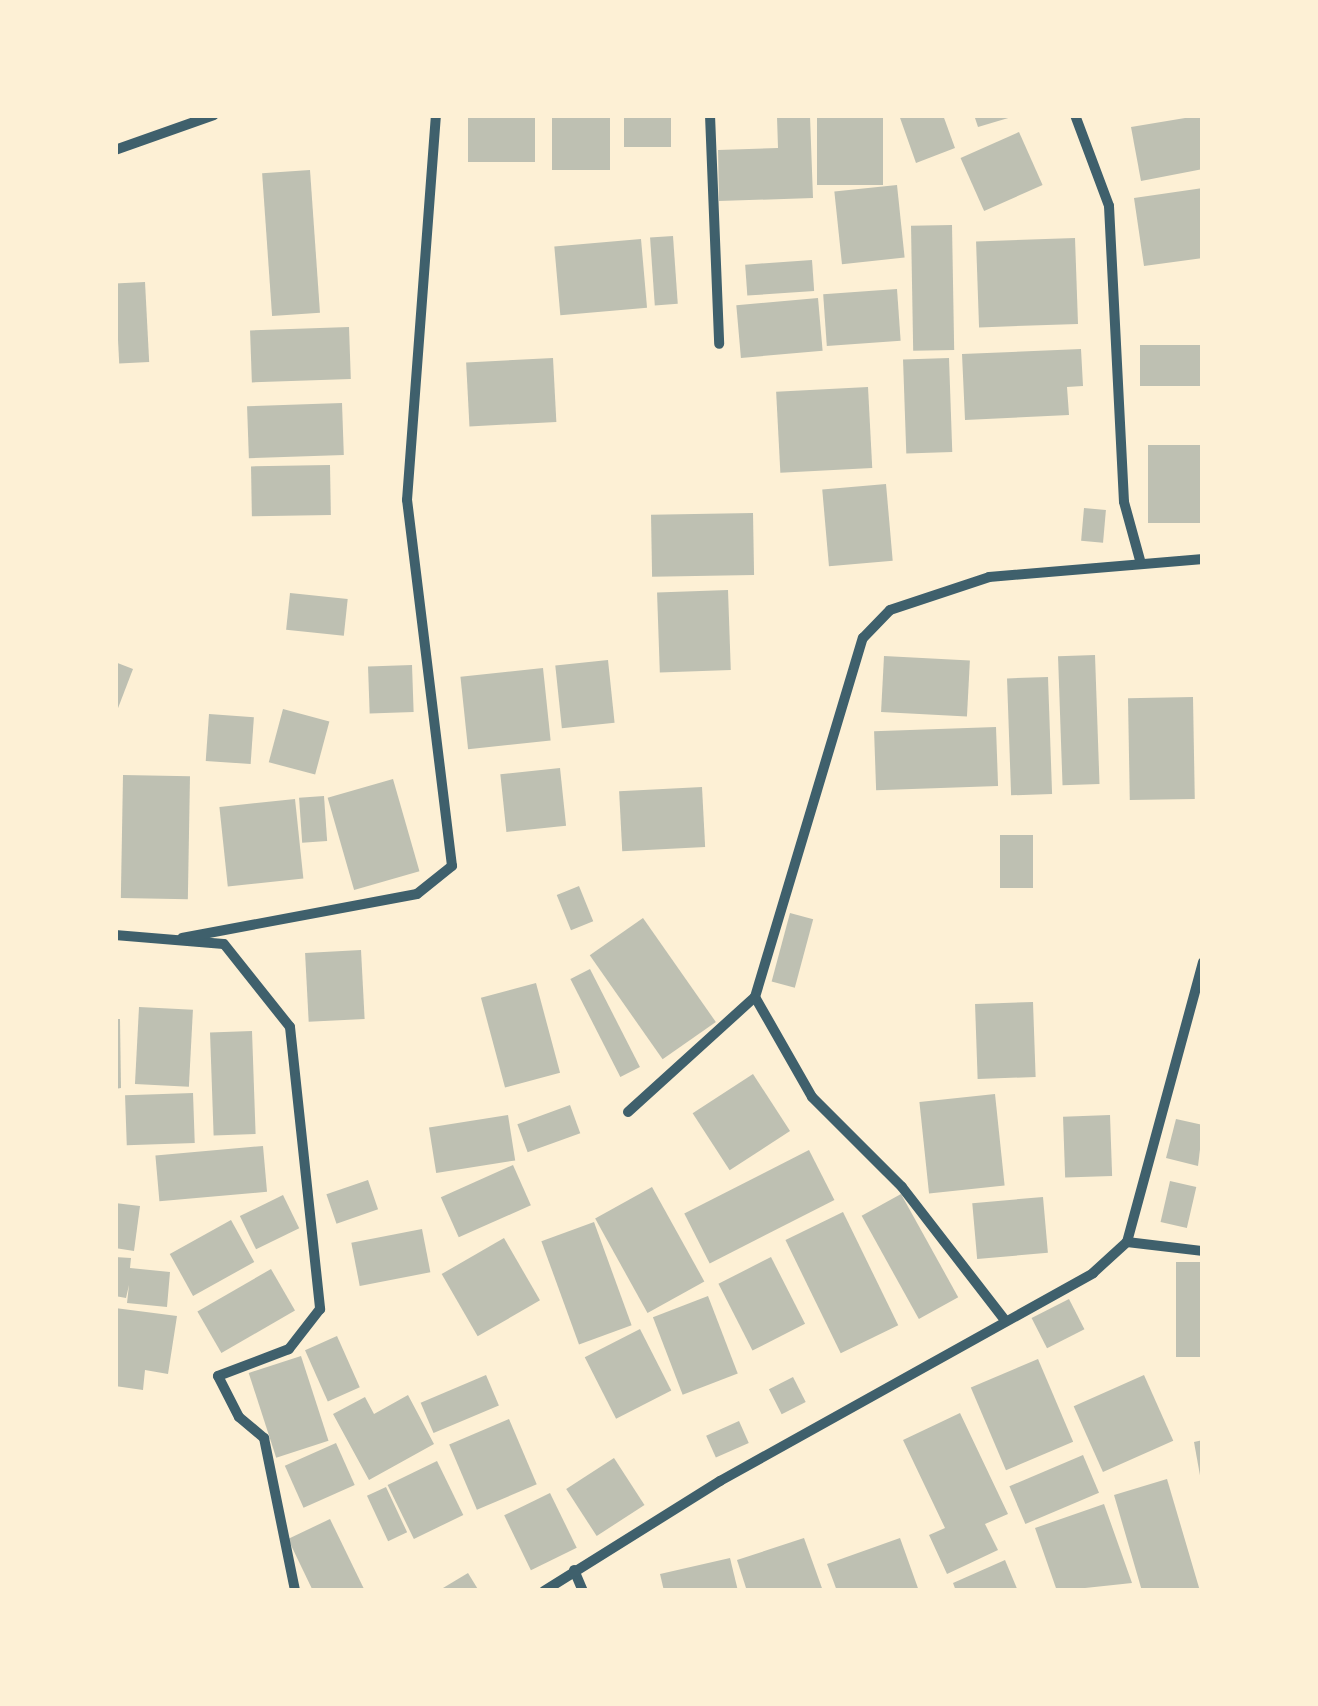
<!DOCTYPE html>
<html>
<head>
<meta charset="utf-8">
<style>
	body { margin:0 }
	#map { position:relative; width:1318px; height:1706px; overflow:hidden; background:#fdf0d5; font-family:Lora,serif }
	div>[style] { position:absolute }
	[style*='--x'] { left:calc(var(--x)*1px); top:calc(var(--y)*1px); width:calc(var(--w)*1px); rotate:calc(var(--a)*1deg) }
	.building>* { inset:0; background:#bec0b2; transform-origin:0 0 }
	.minor>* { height:10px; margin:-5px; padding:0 5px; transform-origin:5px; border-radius:5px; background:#3f606c }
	span { translate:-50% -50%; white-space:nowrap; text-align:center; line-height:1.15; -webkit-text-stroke:9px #fdf0d5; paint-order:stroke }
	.frame { position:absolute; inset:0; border:118px solid #fdf0d5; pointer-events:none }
</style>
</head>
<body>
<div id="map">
	<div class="building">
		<div style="left:468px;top:115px;width:67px;height:47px"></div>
		<div style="left:552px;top:115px;width:58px;height:55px"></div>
		<div style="left:624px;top:115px;width:47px;height:32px"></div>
		<div style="left:817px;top:115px;width:66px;height:70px"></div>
		<div style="clip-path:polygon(899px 115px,943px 115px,955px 148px,916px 163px)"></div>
		<div style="clip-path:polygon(974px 115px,1015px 115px,1015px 116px,978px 127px)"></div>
		<div style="clip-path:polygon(1203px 115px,1203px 169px,1141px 181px,1131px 127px)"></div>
		<div style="clip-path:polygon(810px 116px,813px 198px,719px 201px,718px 150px,778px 148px,777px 117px)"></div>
		<div style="left:1019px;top:132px;width:58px;height:64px;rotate:66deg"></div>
		<div style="left:310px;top:170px;width:143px;height:48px;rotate:86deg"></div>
		<div style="left:897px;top:185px;width:73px;height:63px;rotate:84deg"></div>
		<div style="clip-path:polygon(1203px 188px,1203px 258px,1144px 266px,1134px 198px)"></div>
		<div style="left:952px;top:225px;width:125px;height:41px;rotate:89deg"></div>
		<div style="left:673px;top:236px;width:68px;height:23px;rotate:86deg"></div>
		<div style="left:1075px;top:238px;width:86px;height:99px;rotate:88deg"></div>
		<div style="left:641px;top:239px;width:69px;height:87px;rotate:85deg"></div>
		<div style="left:812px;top:260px;width:31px;height:67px;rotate:86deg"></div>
		<div style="left:145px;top:282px;width:80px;height:30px;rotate:87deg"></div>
		<div style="left:897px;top:289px;width:52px;height:74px;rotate:86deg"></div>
		<div style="left:818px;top:298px;width:53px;height:82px;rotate:85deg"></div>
		<div style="left:349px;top:327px;width:52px;height:99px;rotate:88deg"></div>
		<div style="left:1203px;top:345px;width:41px;height:63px;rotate:90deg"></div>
		<div style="clip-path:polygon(1081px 349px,1083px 386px,1067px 387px,1069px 415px,965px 420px,962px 354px)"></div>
		<div style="left:553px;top:358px;width:64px;height:87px;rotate:87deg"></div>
		<div style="left:949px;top:358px;width:94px;height:46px;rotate:88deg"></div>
		<div style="left:868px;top:387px;width:81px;height:92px;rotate:87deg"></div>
		<div style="left:342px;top:403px;width:52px;height:95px;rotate:88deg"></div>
		<div style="left:1203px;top:445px;width:78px;height:55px;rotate:90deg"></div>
		<div style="left:330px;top:465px;width:50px;height:79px;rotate:89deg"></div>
		<div style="left:886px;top:484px;width:77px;height:64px;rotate:85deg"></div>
		<div style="left:1084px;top:508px;width:22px;height:33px;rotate:5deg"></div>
		<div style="left:753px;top:513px;width:62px;height:102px;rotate:89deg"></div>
		<div style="left:728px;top:590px;width:80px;height:71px;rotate:88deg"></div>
		<div style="left:290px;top:593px;width:58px;height:37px;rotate:6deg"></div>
		<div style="left:1095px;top:655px;width:129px;height:37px;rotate:88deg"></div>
		<div style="left:884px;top:656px;width:86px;height:56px;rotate:3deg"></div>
		<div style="left:608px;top:660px;width:63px;height:53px;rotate:84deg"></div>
		<div style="clip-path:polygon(115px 662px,133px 669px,115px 716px)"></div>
		<div style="left:412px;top:665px;width:47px;height:44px;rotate:88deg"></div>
		<div style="left:543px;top:668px;width:73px;height:83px;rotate:84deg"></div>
		<div style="left:1048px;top:677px;width:117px;height:41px;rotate:88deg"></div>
		<div style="left:1193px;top:697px;width:102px;height:65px;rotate:89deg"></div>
		<div style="left:283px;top:709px;width:48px;height:55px;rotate:15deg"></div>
		<div style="left:209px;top:714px;width:45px;height:47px;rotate:4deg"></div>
		<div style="left:996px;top:727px;width:59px;height:122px;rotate:88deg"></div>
		<div style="left:560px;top:768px;width:58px;height:60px;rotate:84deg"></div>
		<div style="left:123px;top:775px;width:67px;height:123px;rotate:1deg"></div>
		<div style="left:393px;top:779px;width:96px;height:68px;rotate:74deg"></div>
		<div style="left:702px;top:787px;width:60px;height:83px;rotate:87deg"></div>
		<div style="left:324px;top:796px;width:45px;height:25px;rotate:86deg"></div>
		<div style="left:295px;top:799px;width:80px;height:76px;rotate:84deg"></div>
		<div style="left:1000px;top:835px;width:33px;height:53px"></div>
		<div style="left:579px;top:886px;width:38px;height:24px;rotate:68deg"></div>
		<div style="left:790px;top:913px;width:24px;height:71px;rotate:15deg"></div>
		<div style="left:643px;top:918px;width:127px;height:65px;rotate:55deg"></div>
		<div style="left:361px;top:950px;width:69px;height:56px;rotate:87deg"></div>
		<div style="left:590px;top:969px;width:110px;height:22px;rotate:63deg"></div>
		<div style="left:536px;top:983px;width:93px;height:57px;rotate:75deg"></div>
		<div style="left:1033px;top:1002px;width:75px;height:58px;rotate:88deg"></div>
		<div style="left:139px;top:1007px;width:54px;height:77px;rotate:3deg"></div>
		<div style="clip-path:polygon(115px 1019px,120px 1019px,121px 1088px,115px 1089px)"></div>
		<div style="left:252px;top:1031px;width:103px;height:42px;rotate:88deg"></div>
		<div style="left:753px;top:1074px;width:68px;height:72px;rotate:57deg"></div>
		<div style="left:193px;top:1093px;width:50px;height:68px;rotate:88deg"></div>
		<div style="left:995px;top:1094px;width:92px;height:76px;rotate:84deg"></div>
		<div style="left:570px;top:1105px;width:30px;height:56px;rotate:70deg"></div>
		<div style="left:508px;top:1115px;width:46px;height:80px;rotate:81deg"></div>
		<div style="left:1110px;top:1115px;width:61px;height:47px;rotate:88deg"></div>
		<div style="clip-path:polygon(1176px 1119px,1203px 1125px,1198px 1166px,1166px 1158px)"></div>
		<div style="left:263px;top:1146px;width:46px;height:108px;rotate:85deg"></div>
		<div style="left:809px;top:1150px;width:56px;height:140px;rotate:63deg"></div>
		<div style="left:513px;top:1165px;width:44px;height:79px;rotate:66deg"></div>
		<div style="left:368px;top:1180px;width:31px;height:44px;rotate:71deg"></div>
		<div style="left:1170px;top:1181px;width:27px;height:42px;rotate:13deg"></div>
		<div style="left:652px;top:1187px;width:108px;height:65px;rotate:61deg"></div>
		<div style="left:901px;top:1194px;width:118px;height:45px;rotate:61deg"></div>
		<div style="left:283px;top:1195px;width:37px;height:48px;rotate:64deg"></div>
		<div style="left:1043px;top:1197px;width:56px;height:71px;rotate:85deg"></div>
		<div style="clip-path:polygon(115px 1203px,140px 1206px,134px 1251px,115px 1248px)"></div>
		<div style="left:843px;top:1212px;width:126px;height:64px;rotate:64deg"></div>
		<div style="left:231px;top:1220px;width:48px;height:70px;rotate:61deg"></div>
		<div style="left:594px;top:1222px;width:110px;height:56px;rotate:70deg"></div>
		<div style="left:422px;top:1229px;width:44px;height:72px;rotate:79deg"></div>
		<div style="left:504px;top:1238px;width:72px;height:72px;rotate:60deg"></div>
		<div style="clip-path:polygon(115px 1257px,131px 1258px,130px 1268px,170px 1272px,167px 1307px,127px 1303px,129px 1285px,126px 1298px,115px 1296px)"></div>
		<div style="left:771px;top:1257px;width:75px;height:59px;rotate:63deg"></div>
		<div style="left:1203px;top:1262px;width:95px;height:27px;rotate:90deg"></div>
		<div style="left:271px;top:1269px;width:48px;height:85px;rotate:60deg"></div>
		<div style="left:708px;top:1296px;width:83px;height:59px;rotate:69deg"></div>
		<div style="left:1069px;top:1299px;width:34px;height:42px;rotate:63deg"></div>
		<div style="clip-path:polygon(115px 1308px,177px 1316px,168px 1374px,145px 1370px,143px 1390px,115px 1386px)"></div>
		<div style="left:640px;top:1329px;width:69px;height:62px;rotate:63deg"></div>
		<div style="left:337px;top:1336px;width:56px;height:35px;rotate:66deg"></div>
		<div style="left:301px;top:1356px;width:89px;height:55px;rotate:72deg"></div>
		<div style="left:1038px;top:1359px;width:90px;height:73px;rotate:67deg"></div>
		<div style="left:486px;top:1375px;width:33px;height:71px;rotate:67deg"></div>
		<div style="left:1144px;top:1375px;width:72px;height:77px;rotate:66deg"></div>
		<div style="left:793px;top:1377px;width:28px;height:27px;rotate:63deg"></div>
		<div style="clip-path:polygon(408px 1395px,434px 1444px,369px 1480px,333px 1414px,365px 1397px,374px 1414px)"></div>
		<div style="clip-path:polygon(960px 1413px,1008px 1514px,985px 1524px,998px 1550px,947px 1574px,929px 1535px,945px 1528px,903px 1440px)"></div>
		<div style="left:509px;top:1419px;width:71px;height:65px;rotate:67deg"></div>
		<div style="left:739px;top:1421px;width:24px;height:36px;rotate:66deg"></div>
		<div style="clip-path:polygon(1203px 1440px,1203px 1481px,1201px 1481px,1194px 1442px)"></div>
		<div style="left:336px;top:1443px;width:46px;height:56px;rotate:66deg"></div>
		<div style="left:1083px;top:1455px;width:41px;height:80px;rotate:67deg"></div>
		<div style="left:614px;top:1458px;width:56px;height:57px;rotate:57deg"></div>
		<div style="left:437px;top:1461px;width:60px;height:55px;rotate:64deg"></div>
		<div style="clip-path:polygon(1167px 1479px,1200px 1591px,1142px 1591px,1114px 1495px)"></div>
		<div style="left:386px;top:1487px;width:50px;height:21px;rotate:65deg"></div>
		<div style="left:550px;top:1493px;width:61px;height:51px;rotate:64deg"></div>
		<div style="clip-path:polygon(1104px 1504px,1132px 1583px,1057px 1591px,1035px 1528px)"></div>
		<div style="clip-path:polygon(330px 1519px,365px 1591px,313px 1591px,288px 1539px)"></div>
		<div style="clip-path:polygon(804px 1538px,823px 1591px,747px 1591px,737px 1560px)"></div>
		<div style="clip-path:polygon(900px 1538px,919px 1591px,837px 1591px,827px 1564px)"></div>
		<div style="clip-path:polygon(730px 1558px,738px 1591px,664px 1591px,660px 1574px)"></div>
		<div style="clip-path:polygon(1005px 1560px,1018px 1591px,956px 1591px,953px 1583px)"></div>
		<div style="clip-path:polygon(468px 1573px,479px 1591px,444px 1591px,443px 1588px)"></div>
	</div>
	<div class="minor">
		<div style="--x:710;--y:115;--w:229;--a:87.7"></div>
		<div style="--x:1075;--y:115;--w:97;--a:69.5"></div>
		<div style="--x:1109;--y:206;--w:296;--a:87.1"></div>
		<div style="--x:1124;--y:502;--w:60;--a:74.6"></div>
		<div style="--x:115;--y:150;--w:105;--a:-19.5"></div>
		<div style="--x:115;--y:935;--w:109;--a:4.7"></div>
		<div style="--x:224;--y:944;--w:106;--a:51.5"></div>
		<div style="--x:290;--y:1027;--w:284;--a:83.9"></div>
		<div style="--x:320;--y:1309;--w:51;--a:127.8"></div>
		<div style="--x:289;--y:1349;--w:76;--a:159.2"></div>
		<div style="--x:218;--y:1376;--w:46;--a:62.9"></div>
		<div style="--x:239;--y:1417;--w:33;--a:40"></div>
		<div style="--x:264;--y:1438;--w:156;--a:78.5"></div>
		<div style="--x:182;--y:938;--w:239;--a:-10.6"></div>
		<div style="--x:417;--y:894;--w:45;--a:-38.7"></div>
		<div style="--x:452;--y:866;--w:369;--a:-97"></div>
		<div style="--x:407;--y:500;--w:386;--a:-85.7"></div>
		<div style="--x:755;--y:997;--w:115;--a:60.3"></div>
		<div style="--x:812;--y:1097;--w:127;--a:45"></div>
		<div style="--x:902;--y:1187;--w:167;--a:52.3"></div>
		<div style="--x:628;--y:1112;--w:171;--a:-42.2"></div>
		<div style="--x:755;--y:997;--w:375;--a:-73.3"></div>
		<div style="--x:863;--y:638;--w:39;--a:-46"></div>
		<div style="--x:890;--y:610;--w:104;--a:-18.4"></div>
		<div style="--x:989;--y:577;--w:215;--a:-4.8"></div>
		<div style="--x:1127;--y:1242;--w:77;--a:6.8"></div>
		<div style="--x:574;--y:1570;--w:23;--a:67"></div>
		<div style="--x:544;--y:1591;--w:208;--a:-32"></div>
		<div style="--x:720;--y:1481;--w:427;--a:-29.1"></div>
		<div style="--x:1093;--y:1273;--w:46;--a:-42.4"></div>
		<div style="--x:1127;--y:1242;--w:290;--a:-74.8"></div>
	</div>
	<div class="frame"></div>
</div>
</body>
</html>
